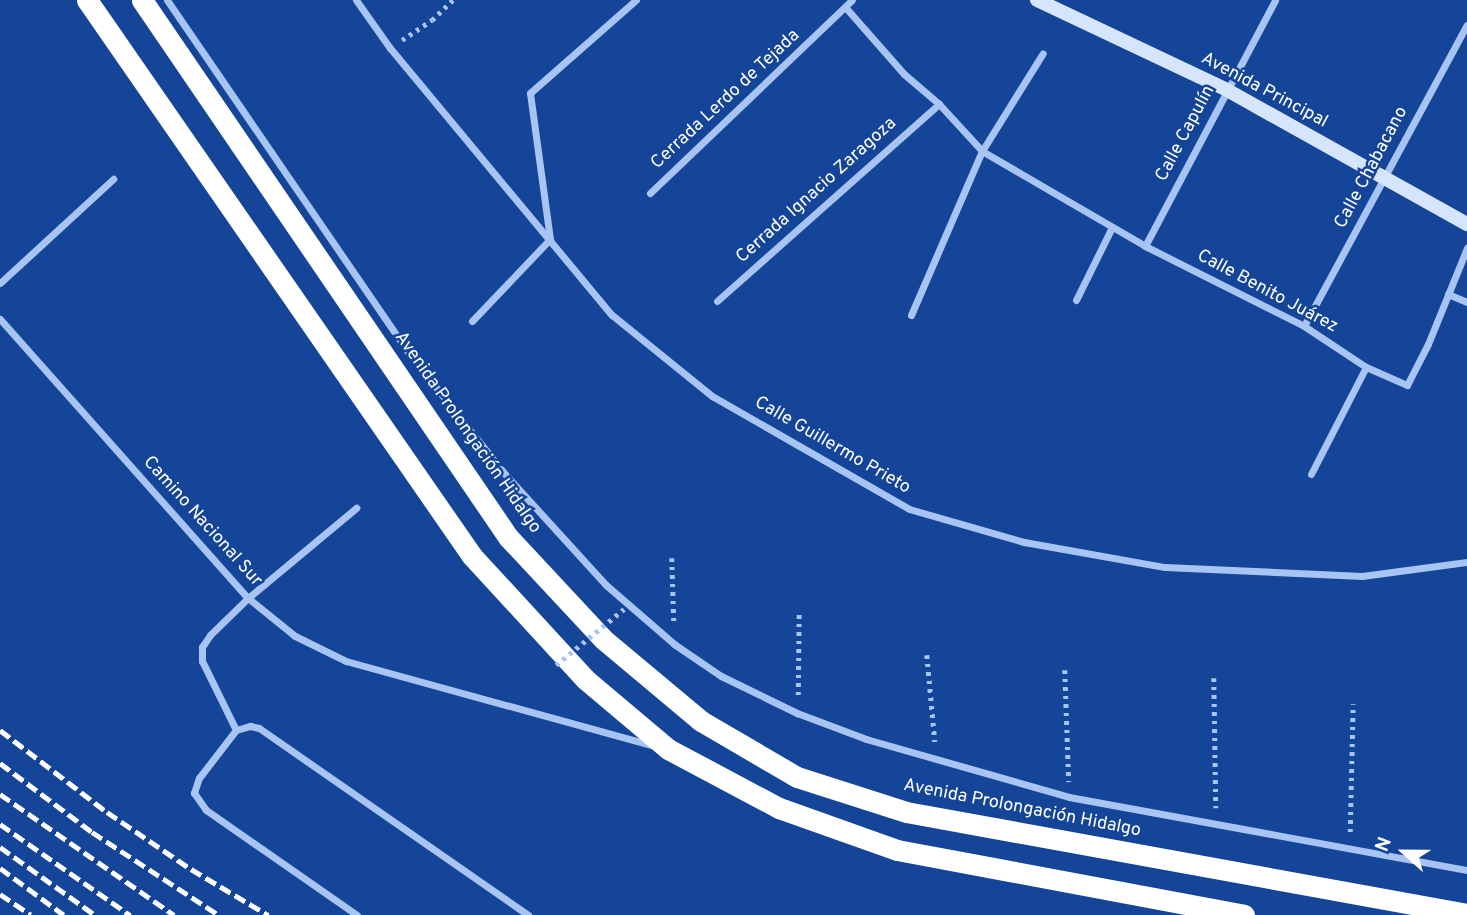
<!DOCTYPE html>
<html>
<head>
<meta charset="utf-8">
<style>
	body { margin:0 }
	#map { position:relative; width:1467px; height:915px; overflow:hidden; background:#144599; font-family:Overpass,sans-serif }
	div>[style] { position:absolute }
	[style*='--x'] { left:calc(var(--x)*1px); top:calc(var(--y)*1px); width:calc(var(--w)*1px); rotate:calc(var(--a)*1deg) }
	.path>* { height:4.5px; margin-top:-2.25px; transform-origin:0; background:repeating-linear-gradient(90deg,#a8c4f3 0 3.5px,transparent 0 8.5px) }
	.street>* { height:7px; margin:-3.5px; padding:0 3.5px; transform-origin:3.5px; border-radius:3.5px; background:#a8c4f3 }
	.secondary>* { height:14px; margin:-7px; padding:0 7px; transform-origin:7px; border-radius:7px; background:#d7e5fc }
	.highway>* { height:21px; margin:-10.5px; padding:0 10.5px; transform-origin:10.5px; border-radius:10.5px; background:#fff }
	.rail>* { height:5px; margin-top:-2.5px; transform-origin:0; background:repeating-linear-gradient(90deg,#fff 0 12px,transparent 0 17px) }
	.path-bridge>* { height:4.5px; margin-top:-2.25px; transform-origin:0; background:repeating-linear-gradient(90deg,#a8c4f3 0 3.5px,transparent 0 8.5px) }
	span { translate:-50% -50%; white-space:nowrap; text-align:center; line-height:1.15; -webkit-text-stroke:5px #144599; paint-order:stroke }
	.street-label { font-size:18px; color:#fff }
	.north { position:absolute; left:1369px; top:817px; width:70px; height:70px; -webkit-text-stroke:5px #144599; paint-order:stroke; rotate:291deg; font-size:19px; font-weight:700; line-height:28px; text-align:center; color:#fff }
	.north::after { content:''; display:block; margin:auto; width:24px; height:32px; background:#fff; clip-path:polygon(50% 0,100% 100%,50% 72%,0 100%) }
</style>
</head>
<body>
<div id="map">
	<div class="path">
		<div style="--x:402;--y:40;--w:36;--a:-34"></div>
		<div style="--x:432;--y:20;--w:29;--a:-44"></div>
		<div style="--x:672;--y:558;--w:64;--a:88.2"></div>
		<div style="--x:927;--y:655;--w:87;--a:84.7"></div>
		<div style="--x:1065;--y:670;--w:112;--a:88"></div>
		<div style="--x:1214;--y:678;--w:130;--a:89.1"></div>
		<div style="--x:798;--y:695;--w:83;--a:-89.3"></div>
		<div style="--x:1350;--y:832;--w:128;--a:-88.7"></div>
	</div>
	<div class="street">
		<div style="--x:167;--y:0;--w:427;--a:55.6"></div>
		<div style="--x:408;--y:352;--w:154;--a:51.6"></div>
		<div style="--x:504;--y:473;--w:151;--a:47.7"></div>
		<div style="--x:606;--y:585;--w:90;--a:40.9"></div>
		<div style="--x:674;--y:644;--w:57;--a:34.2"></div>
		<div style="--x:721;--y:676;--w:85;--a:26"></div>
		<div style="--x:797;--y:713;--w:74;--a:20.6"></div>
		<div style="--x:866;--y:739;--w:211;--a:15.9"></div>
		<div style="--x:1069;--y:797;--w:405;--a:10.4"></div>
		<div style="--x:356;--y:0;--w:59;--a:54.7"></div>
		<div style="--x:390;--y:48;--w:347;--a:50.3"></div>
		<div style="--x:612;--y:315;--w:129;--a:39"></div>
		<div style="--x:712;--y:396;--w:227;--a:29.8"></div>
		<div style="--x:909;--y:509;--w:120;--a:16"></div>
		<div style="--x:1024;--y:542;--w:143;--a:10.1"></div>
		<div style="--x:1165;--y:567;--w:197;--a:2.6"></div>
		<div style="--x:1362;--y:576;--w:106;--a:-7.6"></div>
		<div style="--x:846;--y:8;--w:88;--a:48.7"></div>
		<div style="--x:904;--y:74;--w:46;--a:40.6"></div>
		<div style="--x:939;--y:104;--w:64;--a:47.5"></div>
		<div style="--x:982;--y:151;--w:189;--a:30.2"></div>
		<div style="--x:1145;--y:246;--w:178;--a:26.7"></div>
		<div style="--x:1304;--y:326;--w:74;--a:33.5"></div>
		<div style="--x:1366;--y:367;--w:45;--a:23.7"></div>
		<div style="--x:1407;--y:385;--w:46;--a:-62.9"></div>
		<div style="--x:1428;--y:344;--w:104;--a:-67.9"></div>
		<div style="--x:650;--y:193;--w:279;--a:-43.7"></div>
		<div style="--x:1145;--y:246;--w:278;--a:-62.1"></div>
		<div style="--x:0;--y:283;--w:154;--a:-42.6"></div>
		<div style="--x:1448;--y:294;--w:21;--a:23"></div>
		<div style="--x:1076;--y:300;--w:81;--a:-63.7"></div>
		<div style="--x:717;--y:301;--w:297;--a:-41.6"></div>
		<div style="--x:911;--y:315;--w:179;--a:-66.6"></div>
		<div style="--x:982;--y:151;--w:115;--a:-58.1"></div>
		<div style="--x:0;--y:319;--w:373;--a:48.4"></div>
		<div style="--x:248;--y:598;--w:60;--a:39"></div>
		<div style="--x:295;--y:636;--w:57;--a:26.1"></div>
		<div style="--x:346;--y:661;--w:317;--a:15.4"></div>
		<div style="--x:472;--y:321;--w:113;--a:-46.4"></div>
		<div style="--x:550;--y:239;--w:147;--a:-97.8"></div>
		<div style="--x:530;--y:93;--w:141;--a:-41.3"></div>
		<div style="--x:1304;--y:326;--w:342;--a:-61.6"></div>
		<div style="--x:1311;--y:474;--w:120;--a:-62.8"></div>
		<div style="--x:236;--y:730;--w:77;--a:-116.2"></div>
		<div style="--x:202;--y:661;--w:14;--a:-90"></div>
		<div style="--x:202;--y:647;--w:14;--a:-56"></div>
		<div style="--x:210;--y:635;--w:53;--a:-44.2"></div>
		<div style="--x:248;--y:598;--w:141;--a:-39.8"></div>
		<div style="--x:357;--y:915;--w:184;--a:-145.2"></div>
		<div style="--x:206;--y:810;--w:21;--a:-125"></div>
		<div style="--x:194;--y:793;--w:16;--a:-72"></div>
		<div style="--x:199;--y:778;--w:61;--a:-52.4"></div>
		<div style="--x:236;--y:730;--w:15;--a:-16"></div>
		<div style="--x:250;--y:726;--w:9;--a:13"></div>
		<div style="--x:259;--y:728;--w:328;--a:34.8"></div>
	</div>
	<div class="secondary">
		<div style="--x:1037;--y:0;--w:210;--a:25.3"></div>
		<div style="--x:1227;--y:90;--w:275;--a:29.2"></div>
	</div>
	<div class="highway">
		<div style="--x:87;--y:0;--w:676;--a:55.3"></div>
		<div style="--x:472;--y:556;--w:167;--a:47.4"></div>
		<div style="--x:585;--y:679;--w:109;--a:40.1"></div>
		<div style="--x:668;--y:749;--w:126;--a:28"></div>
		<div style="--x:779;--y:808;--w:125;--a:19.6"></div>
		<div style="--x:897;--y:850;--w:353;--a:10.6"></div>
		<div style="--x:142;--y:0;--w:650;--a:55.72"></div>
		<div style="--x:508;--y:537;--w:139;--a:47"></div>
		<div style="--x:603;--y:639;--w:128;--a:39.9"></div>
		<div style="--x:701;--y:721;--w:111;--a:30.3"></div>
		<div style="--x:797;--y:777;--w:114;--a:17.8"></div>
		<div style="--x:906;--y:812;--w:570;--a:10.3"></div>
	</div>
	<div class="rail">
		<div style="--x:0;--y:730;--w:135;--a:37.5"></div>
		<div style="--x:107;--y:812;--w:102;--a:34.2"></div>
		<div style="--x:191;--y:869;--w:90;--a:30.9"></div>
		<div style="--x:0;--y:763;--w:115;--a:36.9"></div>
		<div style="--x:92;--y:832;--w:152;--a:33.2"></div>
		<div style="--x:0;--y:794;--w:212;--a:34.8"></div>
		<div style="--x:0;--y:824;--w:159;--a:35"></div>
		<div style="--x:0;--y:847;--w:117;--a:35.6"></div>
		<div style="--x:0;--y:868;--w:79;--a:36.3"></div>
		<div style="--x:0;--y:894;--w:37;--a:34"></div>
	</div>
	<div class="path-bridge">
		<div style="--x:556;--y:665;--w:88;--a:-39.5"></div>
	</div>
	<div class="street-label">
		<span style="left:1264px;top:91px;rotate:28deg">Avenida Principal</span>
		<span style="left:726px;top:100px;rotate:-43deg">Cerrada Lerdo de Tejada</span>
		<span style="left:1186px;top:134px;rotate:-62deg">Calle Capulín</span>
		<span style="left:1372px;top:168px;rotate:-62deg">Calle Chabacano</span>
		<span style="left:817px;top:191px;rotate:-42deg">Cerrada Ignacio Zaragoza</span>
		<span style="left:1267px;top:292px;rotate:28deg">Calle Benito Juárez</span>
		<span style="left:467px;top:433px;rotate:55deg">Avenida Prolongación Hidalgo</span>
		<span style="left:832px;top:446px;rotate:30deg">Calle Guillermo Prieto</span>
		<span style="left:202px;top:522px;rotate:48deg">Camino Nacional Sur</span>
		<span style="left:1022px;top:809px;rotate:11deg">Avenida Prolongación Hidalgo</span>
	</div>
	<div class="north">N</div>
</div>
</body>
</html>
